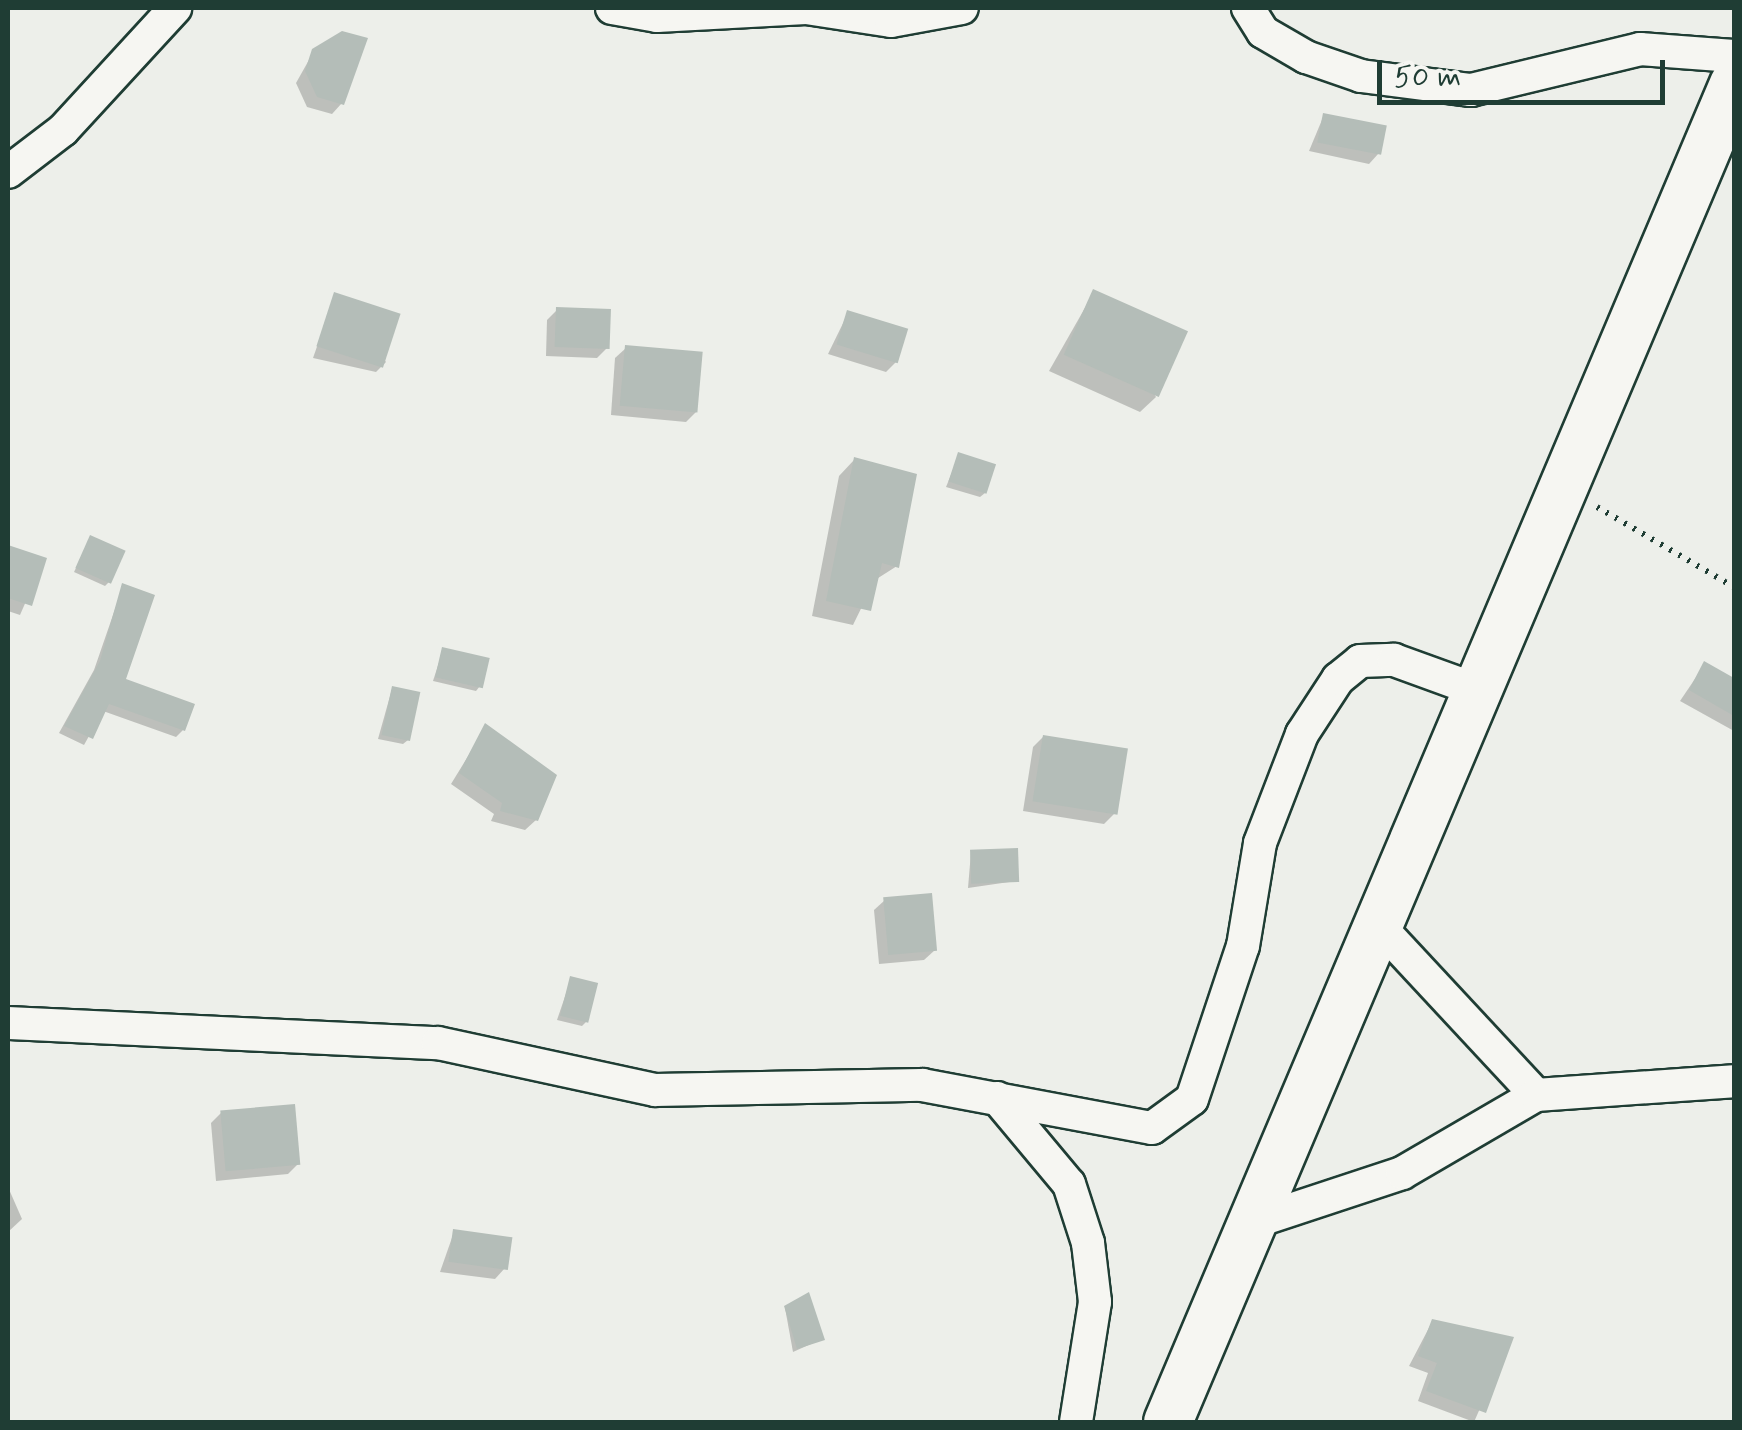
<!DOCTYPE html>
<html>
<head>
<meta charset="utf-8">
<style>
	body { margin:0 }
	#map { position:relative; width:1742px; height:1430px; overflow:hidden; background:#edefea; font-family:Mynerve,sans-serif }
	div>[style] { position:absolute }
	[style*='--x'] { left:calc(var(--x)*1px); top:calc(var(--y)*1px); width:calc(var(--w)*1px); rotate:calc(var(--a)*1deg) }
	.shadow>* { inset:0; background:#0003 }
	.building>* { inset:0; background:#b4bdb8; transform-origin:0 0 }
	.path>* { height:6px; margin-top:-3px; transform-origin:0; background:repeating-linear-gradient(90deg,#1f3d34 0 2.5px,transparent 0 10.5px) }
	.roads { filter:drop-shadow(2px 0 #1f3d34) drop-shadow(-2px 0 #1f3d34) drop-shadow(0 2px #1f3d34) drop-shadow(0 -2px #1f3d34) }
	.street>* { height:32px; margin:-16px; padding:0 16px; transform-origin:16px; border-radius:16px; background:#f6f6f2 }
	.secondary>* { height:48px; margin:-24px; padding:0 24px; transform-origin:24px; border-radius:24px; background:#f6f6f2 }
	span { translate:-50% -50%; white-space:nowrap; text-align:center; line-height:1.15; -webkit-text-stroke:8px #f6f6f2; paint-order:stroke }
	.frame { position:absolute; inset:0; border:10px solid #1f3d34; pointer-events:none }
	.scale { position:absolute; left:1377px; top:60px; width:288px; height:45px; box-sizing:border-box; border:5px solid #1f3d34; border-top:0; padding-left:12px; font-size:30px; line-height:35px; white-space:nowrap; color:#1f3d34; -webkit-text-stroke:8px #f6f6f2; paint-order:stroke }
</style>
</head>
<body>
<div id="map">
	<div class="shadow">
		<div style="clip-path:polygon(314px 51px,342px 103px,332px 114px,307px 107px,296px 83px)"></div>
		<div style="clip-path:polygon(1324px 115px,1379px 153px,1369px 164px,1309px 151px)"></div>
		<div style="clip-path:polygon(1094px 292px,1156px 397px,1140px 412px,1049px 371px)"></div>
		<div style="clip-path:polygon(335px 295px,386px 362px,376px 372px,313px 358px)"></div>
		<div style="clip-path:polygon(557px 310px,607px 348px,597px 358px,546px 356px,547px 320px)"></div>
		<div style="clip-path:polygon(848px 313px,896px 362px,886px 372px,828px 354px)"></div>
		<div style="clip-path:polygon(626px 348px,696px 412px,686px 422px,611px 415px,615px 358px)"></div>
		<div style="clip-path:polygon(959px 455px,985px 493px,980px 497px,946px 487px)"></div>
		<div style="clip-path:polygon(854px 460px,897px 566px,875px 580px,853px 625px,812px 616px,839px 476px)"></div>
		<div style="clip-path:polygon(90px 538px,110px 581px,105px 586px,74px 572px)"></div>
		<div style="clip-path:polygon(8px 548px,44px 560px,20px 615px,8px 611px)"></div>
		<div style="clip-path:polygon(123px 586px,123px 681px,183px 730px,176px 737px,103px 711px,84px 745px,59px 733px,94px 670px)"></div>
		<div style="clip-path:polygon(443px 650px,480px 686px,476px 691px,433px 681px)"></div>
		<div style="clip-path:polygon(1705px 664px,1734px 681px,1734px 731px,1680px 701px)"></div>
		<div style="clip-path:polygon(392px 689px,408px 740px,403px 744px,378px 739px)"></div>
		<div style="clip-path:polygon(486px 727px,536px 820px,525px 830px,491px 821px,494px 814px,451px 784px)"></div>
		<div style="clip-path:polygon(1043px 737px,1114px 814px,1104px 824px,1023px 811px,1033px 747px)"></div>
		<div style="clip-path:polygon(971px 852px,1016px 881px,968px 888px)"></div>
		<div style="clip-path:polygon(885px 900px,935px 950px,924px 960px,879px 964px,874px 910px)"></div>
		<div style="clip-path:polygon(571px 979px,586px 1022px,582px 1026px,557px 1020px)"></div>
		<div style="clip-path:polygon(221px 1113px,298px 1164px,288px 1174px,216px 1181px,211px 1123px)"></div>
		<div style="clip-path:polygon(8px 1187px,22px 1219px,8px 1232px)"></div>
		<div style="clip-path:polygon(454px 1232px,505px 1268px,495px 1279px,440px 1272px)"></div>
		<div style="clip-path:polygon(785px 1308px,822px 1339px,793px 1352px)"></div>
		<div style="clip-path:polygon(1432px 1322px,1511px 1338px,1474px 1422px,1418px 1401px,1428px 1373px,1409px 1366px)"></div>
	</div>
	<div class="building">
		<div style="clip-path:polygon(342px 31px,368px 38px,344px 105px,317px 97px,305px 71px,312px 49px)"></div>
		<div style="left:1323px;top:113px;width:65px;height:30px;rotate:11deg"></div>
		<div style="left:1093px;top:289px;width:104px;height:72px;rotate:24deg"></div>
		<div style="left:334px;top:292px;width:70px;height:57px;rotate:18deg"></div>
		<div style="left:556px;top:307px;width:55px;height:40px;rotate:2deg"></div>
		<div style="left:847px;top:310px;width:64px;height:36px;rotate:17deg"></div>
		<div style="left:625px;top:345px;width:78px;height:61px;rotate:5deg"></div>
		<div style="left:958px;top:452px;width:40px;height:31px;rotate:18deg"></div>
		<div style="clip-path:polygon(854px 457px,917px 474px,899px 568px,882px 563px,871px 611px,826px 601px)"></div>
		<div style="left:90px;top:535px;width:39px;height:36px;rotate:24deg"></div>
		<div style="clip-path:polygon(8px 545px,47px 558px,32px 606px,8px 598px)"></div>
		<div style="clip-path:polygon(122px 583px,155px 595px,126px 679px,195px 704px,185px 731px,109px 704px,93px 739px,64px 726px,100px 661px)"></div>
		<div style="left:442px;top:647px;width:49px;height:31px;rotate:13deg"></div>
		<div style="clip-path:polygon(1704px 661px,1734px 678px,1734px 716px,1689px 690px)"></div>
		<div style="left:392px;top:686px;width:29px;height:50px;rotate:12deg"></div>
		<div style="clip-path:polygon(485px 723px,557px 775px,538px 821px,500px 811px,502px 803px,459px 773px)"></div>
		<div style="left:1043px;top:735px;width:86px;height:67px;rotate:9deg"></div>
		<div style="left:1018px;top:848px;width:34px;height:48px;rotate:88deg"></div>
		<div style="left:932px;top:893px;width:58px;height:49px;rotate:85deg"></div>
		<div style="left:570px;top:976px;width:29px;height:41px;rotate:14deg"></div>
		<div style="left:295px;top:1104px;width:61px;height:75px;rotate:85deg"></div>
		<div style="left:453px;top:1229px;width:60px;height:33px;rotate:8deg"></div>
		<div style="clip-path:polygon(809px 1292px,825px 1340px,797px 1349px,784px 1306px)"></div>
		<div style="clip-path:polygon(1432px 1319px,1514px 1337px,1486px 1413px,1426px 1391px,1437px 1363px,1418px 1356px)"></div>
	</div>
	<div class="path">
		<div style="--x:1597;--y:507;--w:159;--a:30.3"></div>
	</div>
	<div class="roads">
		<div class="street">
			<div style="--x:612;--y:8;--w:46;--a:10.1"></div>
			<div style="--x:657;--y:16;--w:149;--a:-3.1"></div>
			<div style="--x:806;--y:8;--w:86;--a:8.7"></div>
			<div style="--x:891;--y:21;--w:72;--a:-10.4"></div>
			<div style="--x:1248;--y:8;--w:28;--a:58"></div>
			<div style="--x:1263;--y:32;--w:50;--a:30.2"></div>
			<div style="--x:1306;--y:57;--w:58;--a:19.1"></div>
			<div style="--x:1361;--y:76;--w:111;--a:7.3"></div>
			<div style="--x:1471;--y:90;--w:174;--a:-13.6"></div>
			<div style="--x:1640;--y:49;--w:94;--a:4.3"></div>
			<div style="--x:8;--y:172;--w:69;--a:-37.4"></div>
			<div style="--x:63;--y:130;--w:166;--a:-47.4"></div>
			<div style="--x:1380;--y:927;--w:229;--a:47.1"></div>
			<div style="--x:8;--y:1023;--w:430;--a:2.7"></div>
			<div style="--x:438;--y:1043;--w:222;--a:12.2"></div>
			<div style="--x:655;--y:1090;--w:267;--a:-1.1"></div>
			<div style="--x:922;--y:1085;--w:234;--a:10.6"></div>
			<div style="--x:1152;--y:1128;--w:49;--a:-35.9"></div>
			<div style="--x:1192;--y:1099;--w:161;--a:-71.6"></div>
			<div style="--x:1243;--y:946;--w:104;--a:-80.6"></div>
			<div style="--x:1260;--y:843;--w:117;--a:-68.9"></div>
			<div style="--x:1302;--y:734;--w:66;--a:-56.8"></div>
			<div style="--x:1338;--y:679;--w:28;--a:-39"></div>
			<div style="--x:1360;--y:661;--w:34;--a:-2"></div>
			<div style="--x:1394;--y:660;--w:85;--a:19.9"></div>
			<div style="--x:997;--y:1098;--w:112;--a:50.1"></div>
			<div style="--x:1069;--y:1184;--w:62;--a:72.1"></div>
			<div style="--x:1088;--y:1243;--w:59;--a:83.2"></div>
			<div style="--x:1095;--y:1302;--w:121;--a:99"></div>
			<div style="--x:1257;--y:1221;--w:153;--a:-18.3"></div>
			<div style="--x:1402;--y:1173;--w:155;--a:-30.2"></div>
			<div style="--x:1536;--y:1095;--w:198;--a:-4"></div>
		</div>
		<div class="secondary">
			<div style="--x:1168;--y:1422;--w:1453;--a:-67.07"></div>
		</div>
	</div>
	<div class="frame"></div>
	<div class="scale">50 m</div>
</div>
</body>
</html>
